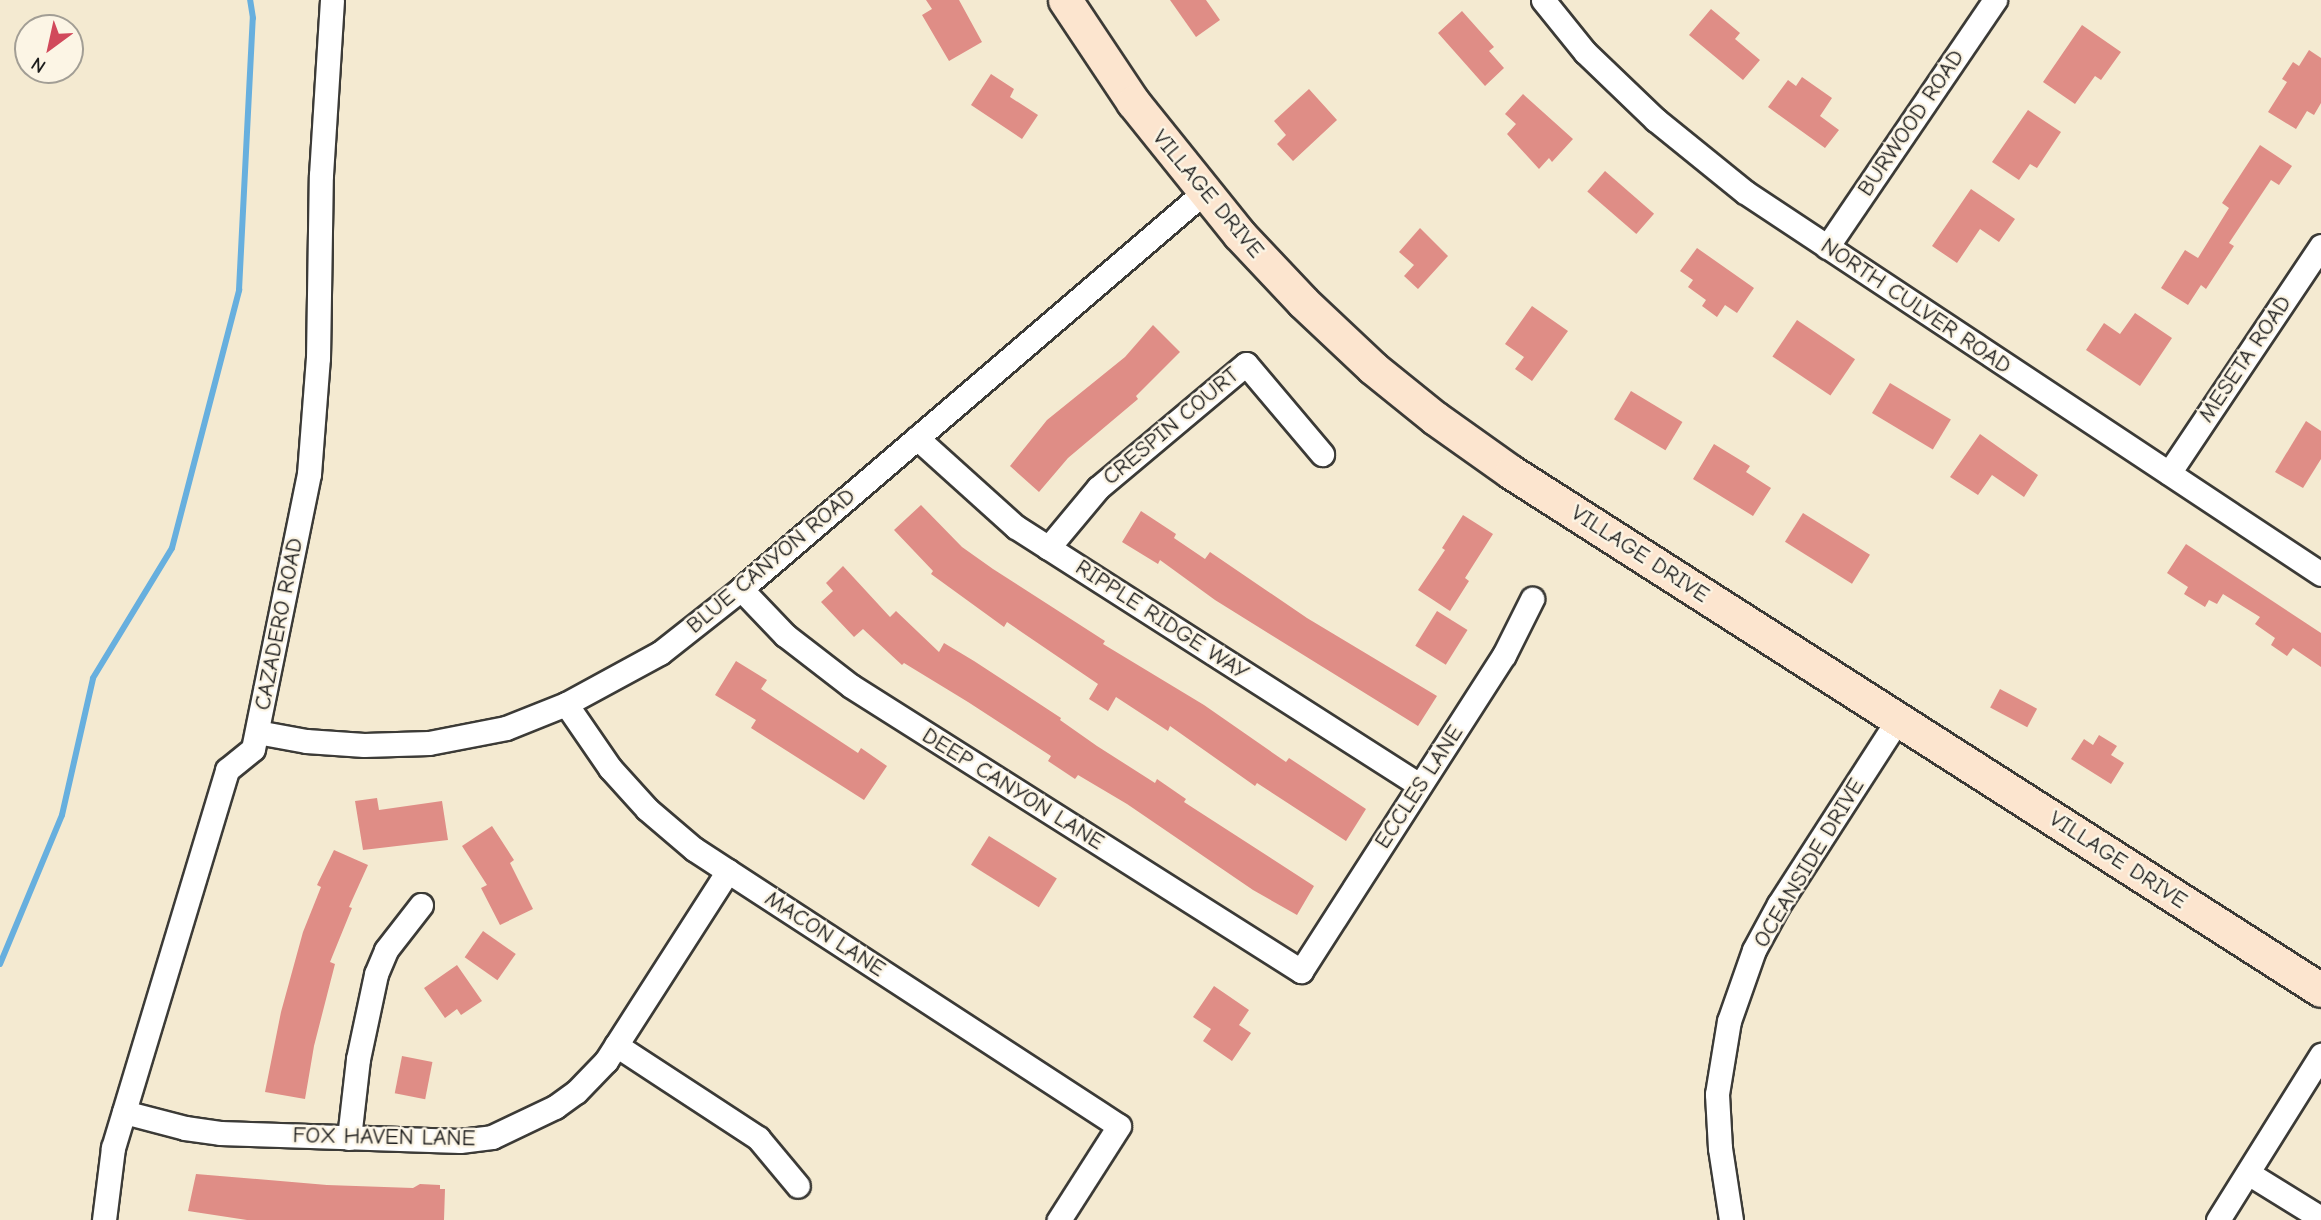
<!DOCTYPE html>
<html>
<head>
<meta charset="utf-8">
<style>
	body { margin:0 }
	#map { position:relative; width:2321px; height:1220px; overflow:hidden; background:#f4ead1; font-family:"Comic Neue",sans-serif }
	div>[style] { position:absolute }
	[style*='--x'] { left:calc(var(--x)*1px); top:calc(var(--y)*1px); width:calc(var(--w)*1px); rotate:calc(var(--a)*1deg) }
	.stream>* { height:6px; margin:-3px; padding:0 3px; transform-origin:3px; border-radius:3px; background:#67afde }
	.building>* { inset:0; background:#df8d86; transform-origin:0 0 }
	.roads { filter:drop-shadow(2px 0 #3c3b37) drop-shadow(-2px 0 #3c3b37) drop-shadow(0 2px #3c3b37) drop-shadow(0 -2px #3c3b37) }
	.minor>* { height:23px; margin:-11.5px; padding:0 11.5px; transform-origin:11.5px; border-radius:11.5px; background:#fff }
	.secondary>* { height:33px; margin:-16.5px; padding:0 16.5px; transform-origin:16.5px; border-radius:16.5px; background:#fce5cf }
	span { translate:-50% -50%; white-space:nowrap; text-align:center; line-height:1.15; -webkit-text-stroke:5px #fcf5e5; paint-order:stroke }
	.street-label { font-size:23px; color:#1c1c1c }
	.north { position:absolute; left:14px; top:14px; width:70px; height:70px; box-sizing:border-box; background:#fcf5e5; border:2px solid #a29e95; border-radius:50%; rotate:213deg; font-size:19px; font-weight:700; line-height:28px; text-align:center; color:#1c1c1c }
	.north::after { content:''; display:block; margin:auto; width:24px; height:32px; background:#d1495b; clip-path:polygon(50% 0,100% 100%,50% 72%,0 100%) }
</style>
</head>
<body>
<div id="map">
	<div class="stream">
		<div style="--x:0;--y:964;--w:161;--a:-67.4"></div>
		<div style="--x:62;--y:815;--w:140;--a:-77.2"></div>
		<div style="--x:93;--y:678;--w:152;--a:-58.7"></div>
		<div style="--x:172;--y:548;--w:267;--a:-75.4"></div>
		<div style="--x:239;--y:290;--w:272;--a:-87.1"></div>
		<div style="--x:253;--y:18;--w:18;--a:-99"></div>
	</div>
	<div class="building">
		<div style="clip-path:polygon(926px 0,959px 0,982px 42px,949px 61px,922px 15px,932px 9px)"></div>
		<div style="clip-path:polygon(1170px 0,1206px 0,1220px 20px,1196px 37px)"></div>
		<div style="clip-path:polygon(1711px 9px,1740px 33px,1735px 39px,1760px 60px,1743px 80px,1689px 35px)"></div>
		<div style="clip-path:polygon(1462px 11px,1494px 47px,1489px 51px,1504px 68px,1485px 86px,1438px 33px)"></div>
		<div style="clip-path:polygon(2082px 25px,2121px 52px,2101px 80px,2095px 76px,2075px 104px,2043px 82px)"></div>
		<div style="clip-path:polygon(2309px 50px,2321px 58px,2321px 103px,2314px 115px,2307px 111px,2296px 129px,2268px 112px,2287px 82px,2282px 79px,2293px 62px,2299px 66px)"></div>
		<div style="clip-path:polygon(991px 74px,1014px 89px,1010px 97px,1038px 115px,1022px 139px,971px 105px)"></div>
		<div style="clip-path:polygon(1802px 77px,1832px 98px,1820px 116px,1839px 130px,1825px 148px,1768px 107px,1788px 80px,1796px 86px)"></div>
		<div style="clip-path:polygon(1309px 89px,1337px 120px,1293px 161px,1277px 144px,1286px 135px,1274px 121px)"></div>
		<div style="clip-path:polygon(1523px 94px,1573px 139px,1552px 162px,1549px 158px,1539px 169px,1507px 134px,1516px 124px,1505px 114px)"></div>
		<div style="clip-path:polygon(2028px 110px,2061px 132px,2037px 168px,2030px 164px,2019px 180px,1992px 162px)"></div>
		<div style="clip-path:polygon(2260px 145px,2292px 166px,2279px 185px,2271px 180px,2229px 243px,2234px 246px,2206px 289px,2201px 285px,2188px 305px,2161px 288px,2185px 250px,2198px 258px,2229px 208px,2222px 203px)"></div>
		<div style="left:1605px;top:171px;width:65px;height:27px;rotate:41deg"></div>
		<div style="clip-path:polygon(1971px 189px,2015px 219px,1999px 242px,1980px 229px,1957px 263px,1932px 246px)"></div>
		<div style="clip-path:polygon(1420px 228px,1448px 256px,1418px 289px,1404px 276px,1414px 265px,1399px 252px)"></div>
		<div style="clip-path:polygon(1697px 248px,1754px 288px,1737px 313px,1725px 305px,1717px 317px,1702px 306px,1706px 300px,1688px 287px,1693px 280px,1680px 271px)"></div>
		<div style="clip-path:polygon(1532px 306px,1568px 331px,1532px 381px,1515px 369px,1524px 357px,1505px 344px)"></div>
		<div style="clip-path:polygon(2135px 313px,2172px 338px,2140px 386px,2086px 350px,2104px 323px,2120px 334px)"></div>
		<div style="left:1797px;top:320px;width:70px;height:44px;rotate:34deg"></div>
		<div style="clip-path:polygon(1153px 325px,1180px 352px,1136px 396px,1138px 399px,1068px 458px,1039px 492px,1010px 466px,1047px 420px,1125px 357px)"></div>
		<div style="left:1890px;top:383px;width:71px;height:35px;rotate:31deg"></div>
		<div style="left:1631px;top:391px;width:60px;height:33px;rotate:31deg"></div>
		<div style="clip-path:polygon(2306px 421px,2321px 431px,2321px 459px,2303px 488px,2275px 472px)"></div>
		<div style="clip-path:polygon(1980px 434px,2038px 475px,2024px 497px,1992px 475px,1978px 495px,1950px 477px)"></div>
		<div style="clip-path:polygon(1714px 444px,1750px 466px,1746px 472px,1771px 488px,1753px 516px,1693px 479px)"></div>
		<div style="clip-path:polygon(921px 505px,962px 547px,993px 569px,1105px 641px,1103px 644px,1204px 705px,1286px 762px,1289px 758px,1366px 809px,1346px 841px,1257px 783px,1255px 786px,1170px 726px,1168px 731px,1116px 697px,1108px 711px,1089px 699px,1098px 684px,1007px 622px,1004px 627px,931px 574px,933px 571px,894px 530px)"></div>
		<div style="clip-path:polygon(1141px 511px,1176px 534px,1174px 538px,1205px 559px,1210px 552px,1307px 618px,1437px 696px,1418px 726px,1215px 600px,1160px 560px,1158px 564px,1122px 542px)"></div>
		<div style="left:1803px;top:513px;width:79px;height:34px;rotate:32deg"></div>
		<div style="clip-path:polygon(1463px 515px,1493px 534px,1465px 578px,1469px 581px,1450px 611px,1418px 590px,1445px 550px,1442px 548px)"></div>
		<div style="clip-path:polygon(2186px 544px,2321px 633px,2321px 667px,2293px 648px,2287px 656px,2271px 645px,2275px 638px,2255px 624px,2260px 617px,2223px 594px,2217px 604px,2209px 600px,2205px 607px,2184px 594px,2188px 587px,2167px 573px)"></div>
		<div style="clip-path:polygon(843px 566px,890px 617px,896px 611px,939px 652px,944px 643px,974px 661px,1061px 718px,1060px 720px,1097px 746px,1155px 783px,1157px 779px,1186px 799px,1184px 802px,1314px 886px,1297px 915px,1253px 890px,1127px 804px,1078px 775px,1075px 779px,1048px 761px,1051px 756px,968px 702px,904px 663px,902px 665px,863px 629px,854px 637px,821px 602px,833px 591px,826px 583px)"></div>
		<div style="left:1437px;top:611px;width:36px;height:41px;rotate:32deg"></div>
		<div style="clip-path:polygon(736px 661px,767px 680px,761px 689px,858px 753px,861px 748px,887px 766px,864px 800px,751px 728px,756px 720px,715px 695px)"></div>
		<div style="left:2000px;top:689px;width:42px;height:21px;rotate:28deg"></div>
		<div style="clip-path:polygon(2099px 735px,2117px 746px,2111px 755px,2124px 763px,2111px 784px,2071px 759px,2084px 739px,2093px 745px)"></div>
		<div style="clip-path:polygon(377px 798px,379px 810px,442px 801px,448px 840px,363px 850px,355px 801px)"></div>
		<div style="clip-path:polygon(492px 826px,514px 860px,510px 863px,533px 909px,500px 925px,481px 888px,487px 885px,462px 846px)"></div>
		<div style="left:989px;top:836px;width:80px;height:34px;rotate:32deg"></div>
		<div style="clip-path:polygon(334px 850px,368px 865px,349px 907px,352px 908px,330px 962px,335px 964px,314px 1046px,305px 1099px,265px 1092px,281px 1012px,303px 932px,321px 887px,317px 885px)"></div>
		<div style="left:483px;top:931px;width:40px;height:32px;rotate:35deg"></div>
		<div style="clip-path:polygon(457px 965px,482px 1001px,461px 1015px,457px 1009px,445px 1018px,424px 988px)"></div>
		<div style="clip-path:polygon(1214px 986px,1249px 1010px,1239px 1025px,1251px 1033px,1232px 1061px,1203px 1041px,1211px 1029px,1193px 1017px)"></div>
		<div style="left:402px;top:1056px;width:31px;height:38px;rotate:11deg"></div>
		<div style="clip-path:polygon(196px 1174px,327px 1185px,413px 1188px,420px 1184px,440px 1185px,440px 1189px,445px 1189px,444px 1220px,247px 1220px,188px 1211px)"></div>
	</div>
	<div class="roads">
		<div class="minor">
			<div style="--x:1543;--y:0;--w:67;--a:51.1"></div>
			<div style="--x:1585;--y:52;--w:98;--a:43.8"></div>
			<div style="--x:1656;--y:120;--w:114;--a:39"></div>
			<div style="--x:1745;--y:192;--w:691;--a:33.55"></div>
			<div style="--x:1827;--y:247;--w:299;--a:-55.8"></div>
			<div style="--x:917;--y:438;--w:133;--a:42"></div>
			<div style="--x:1016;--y:527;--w:479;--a:32.6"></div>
			<div style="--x:2169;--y:473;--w:273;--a:-56.2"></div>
			<div style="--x:1048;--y:548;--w:78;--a:-50.2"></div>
			<div style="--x:1098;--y:488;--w:193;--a:-40"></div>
			<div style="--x:1246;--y:364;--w:118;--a:49.8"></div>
			<div style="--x:741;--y:589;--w:64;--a:46.3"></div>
			<div style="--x:785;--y:635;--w:83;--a:37.7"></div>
			<div style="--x:851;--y:686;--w:533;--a:32.35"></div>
			<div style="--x:1301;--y:971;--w:376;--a:-57.3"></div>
			<div style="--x:1504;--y:655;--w:63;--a:-63.4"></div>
			<div style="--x:566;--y:704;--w:78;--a:55.5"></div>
			<div style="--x:610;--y:768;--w:55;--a:47.9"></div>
			<div style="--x:647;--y:809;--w:62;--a:40.4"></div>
			<div style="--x:694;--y:849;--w:507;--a:33.09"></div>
			<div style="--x:1119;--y:1126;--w:112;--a:122.6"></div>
			<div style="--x:257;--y:732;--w:50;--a:10.4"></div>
			<div style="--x:306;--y:741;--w:58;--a:3.9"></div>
			<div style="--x:364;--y:745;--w:65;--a:-1.8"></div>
			<div style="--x:429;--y:743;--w:78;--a:-11"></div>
			<div style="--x:506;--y:728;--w:65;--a:-21.8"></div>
			<div style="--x:566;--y:704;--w:107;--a:-28.5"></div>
			<div style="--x:660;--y:653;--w:103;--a:-38.3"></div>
			<div style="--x:741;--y:589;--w:608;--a:-40.6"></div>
			<div style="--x:616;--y:1045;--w:170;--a:33.2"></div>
			<div style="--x:758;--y:1138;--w:62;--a:50.2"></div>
			<div style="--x:124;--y:1112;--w:63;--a:14.7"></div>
			<div style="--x:185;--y:1128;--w:35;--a:8"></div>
			<div style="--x:220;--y:1133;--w:240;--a:1.9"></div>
			<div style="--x:460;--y:1141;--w:32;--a:-7"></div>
			<div style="--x:492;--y:1137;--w:70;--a:-25.5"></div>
			<div style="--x:555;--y:1107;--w:26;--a:-36"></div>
			<div style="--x:576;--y:1092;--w:43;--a:-45.9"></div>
			<div style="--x:606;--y:1061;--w:226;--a:-57.3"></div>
			<div style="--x:349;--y:1138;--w:80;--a:-83.5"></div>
			<div style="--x:358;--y:1059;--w:87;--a:-78"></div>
			<div style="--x:376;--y:974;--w:26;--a:-67"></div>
			<div style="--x:386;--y:950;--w:57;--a:-52.1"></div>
			<div style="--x:2248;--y:1173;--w:86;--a:31.7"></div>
			<div style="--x:104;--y:1220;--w:73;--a:-82.9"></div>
			<div style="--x:113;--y:1148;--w:395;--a:-73.2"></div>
			<div style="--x:227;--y:770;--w:33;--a:-39"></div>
			<div style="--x:253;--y:749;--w:281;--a:-78.5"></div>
			<div style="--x:309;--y:474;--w:116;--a:-85.6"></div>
			<div style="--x:318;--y:358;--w:183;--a:-89.1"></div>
			<div style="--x:321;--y:175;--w:175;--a:-86.4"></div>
			<div style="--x:1731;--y:1220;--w:73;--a:-98.7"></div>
			<div style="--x:1720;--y:1148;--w:54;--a:-93.2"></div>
			<div style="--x:1717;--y:1094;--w:74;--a:-80.7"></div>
			<div style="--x:1729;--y:1021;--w:75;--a:-70.6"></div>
			<div style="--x:1754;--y:950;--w:52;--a:-61.5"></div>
			<div style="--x:1779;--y:904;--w:220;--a:-57.2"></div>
			<div style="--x:2218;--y:1220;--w:195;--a:-58"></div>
		</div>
		<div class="secondary">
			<div style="--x:1065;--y:0;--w:123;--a:56.3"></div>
			<div style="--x:1133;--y:102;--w:169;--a:51.2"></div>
			<div style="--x:1239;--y:234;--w:93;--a:46.7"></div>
			<div style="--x:1303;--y:302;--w:96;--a:43.3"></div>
			<div style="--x:1373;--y:368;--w:80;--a:38.9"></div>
			<div style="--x:1435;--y:418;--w:93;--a:35.4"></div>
			<div style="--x:1511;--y:472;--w:961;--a:32.6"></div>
		</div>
	</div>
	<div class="street-label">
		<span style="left:1911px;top:123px;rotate:-56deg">BURWOOD ROAD</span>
		<span style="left:1208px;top:194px;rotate:50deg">VILLAGE DRIVE</span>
		<span style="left:1916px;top:306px;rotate:34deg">NORTH CULVER ROAD</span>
		<span style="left:2245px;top:359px;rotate:-56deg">MESETA ROAD</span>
		<span style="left:1171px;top:426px;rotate:-40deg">CRESPIN COURT</span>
		<span style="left:1640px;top:554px;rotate:33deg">VILLAGE DRIVE</span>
		<span style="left:771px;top:561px;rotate:-40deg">BLUE CANYON ROAD</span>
		<span style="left:1162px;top:620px;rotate:33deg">RIPPLE RIDGE WAY</span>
		<span style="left:279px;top:624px;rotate:-79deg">CAZADERO ROAD</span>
		<span style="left:1419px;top:787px;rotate:-57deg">ECCLES LANE</span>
		<span style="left:1013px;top:789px;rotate:32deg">DEEP CANYON LANE</span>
		<span style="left:2118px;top:860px;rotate:33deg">VILLAGE DRIVE</span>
		<span style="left:1809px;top:863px;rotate:-59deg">OCEANSIDE DRIVE</span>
		<span style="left:825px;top:934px;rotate:33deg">MACON LANE</span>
		<span style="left:384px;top:1137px;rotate:1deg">FOX HAVEN LANE</span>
	</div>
	<div class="north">N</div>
</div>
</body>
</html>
